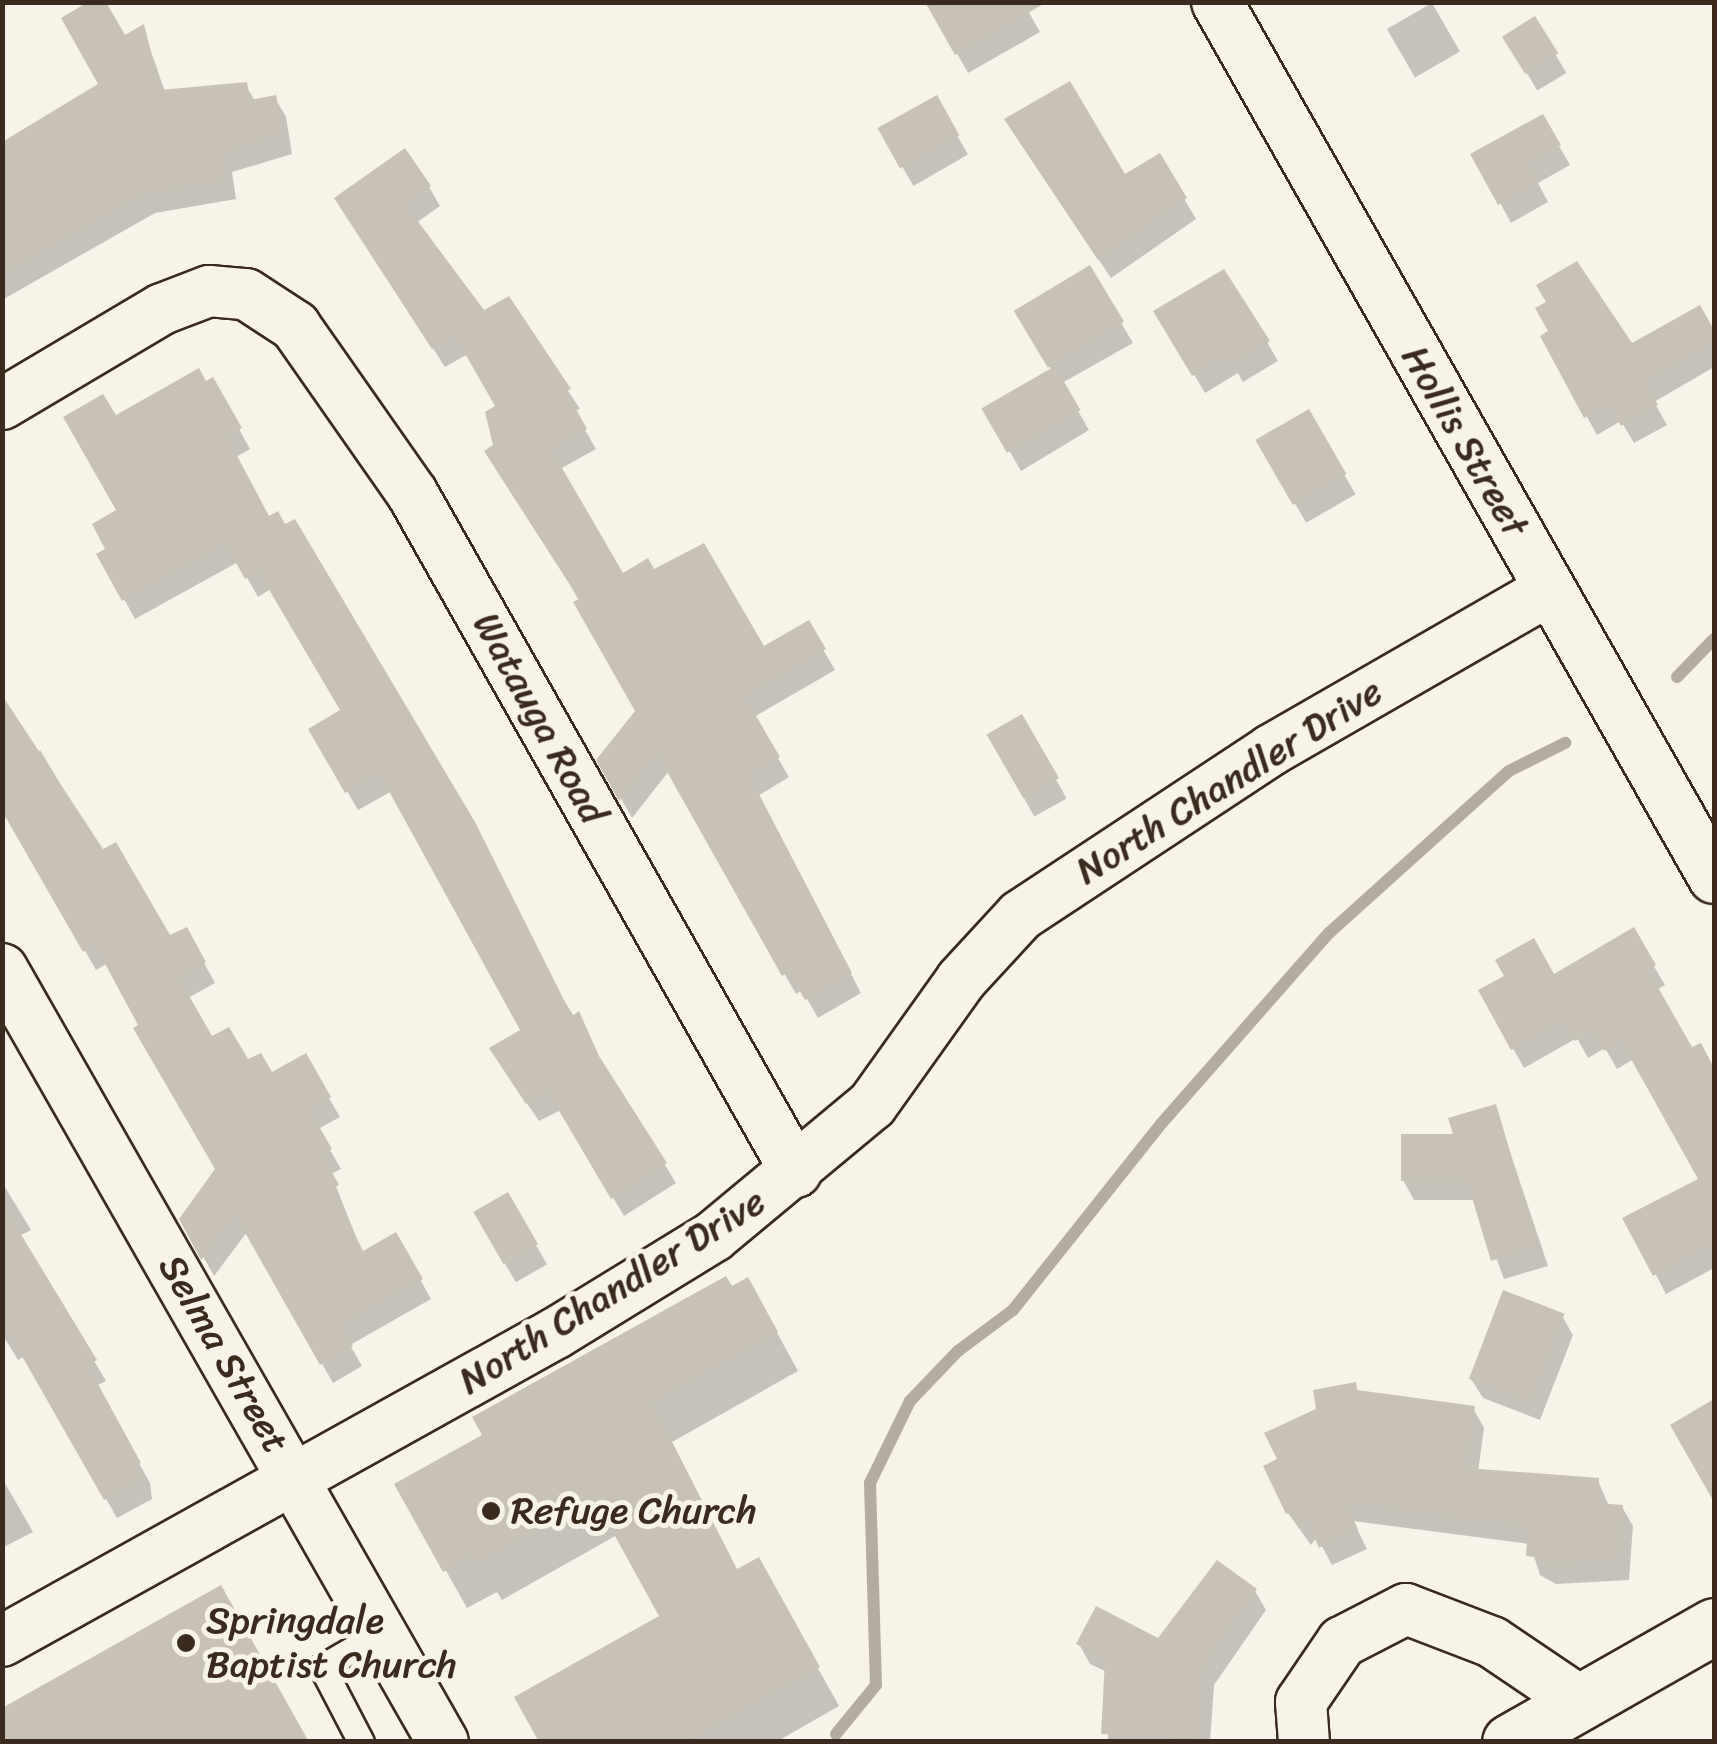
<!DOCTYPE html>
<html>
<head>
<meta charset="utf-8">
<style>
	body { margin:0 }
	#map { position:relative; width:1717px; height:1744px; overflow:hidden; background:#f7f3e8; font-family:Sriracha,sans-serif }
	div>[style] { position:absolute }
	[style*='--x'] { left:calc(var(--x)*1px); top:calc(var(--y)*1px); width:calc(var(--w)*1px); rotate:calc(var(--a)*1deg) }
	.shadow>* { inset:0; background:#0003; transform-origin:0 0 }
	.stream>* { height:12px; margin:-6px; padding:0 6px; transform-origin:6px; border-radius:6px; background:#b4aca0 }
	.building>* { inset:0; background:#c8c1b6; transform-origin:0 0 }
	.roads { filter:drop-shadow(2px 0 #3b2a1e) drop-shadow(-2px 0 #3b2a1e) drop-shadow(0 2px #3b2a1e) drop-shadow(0 -2px #3b2a1e) }
	.service>* { height:25px; margin:-12.5px; padding:0 12.5px; transform-origin:12.5px; border-radius:12.5px; background:#f7f3e8 }
	.minor>* { height:50px; margin:-25px; padding:0 25px; transform-origin:25px; border-radius:25px; background:#f7f3e8 }
	.secondary>* { height:55px; margin:-27.5px; padding:0 27.5px; transform-origin:27.5px; border-radius:27.5px; background:#f7f3e8 }
	.dots>* { width:28px; height:28px; translate:-50% -50%; box-sizing:border-box; border:5px solid #f7f3e8; border-radius:50% }
	span { translate:-50% -50%; white-space:nowrap; text-align:center; line-height:1.15; -webkit-text-stroke:10px #f7f3e8; paint-order:stroke }
	.street-label { font-size:38px; color:#3b2a1e }
	.poi-label { font-size:38px; color:#3b2a1e }
	.left { translate:0 -50%; text-align:left }
	.frame { position:absolute; inset:0; border:5px solid #3b2a1e; pointer-events:none }
</style>
</head>
<body>
<div id="map">
	<div class="shadow">
		<div style="clip-path:polygon(928px 2px,1023px 2px,1040px 32px,968px 73px)"></div>
		<div style="left:1432px;top:3px;width:56px;height:52px;rotate:60deg"></div>
		<div style="left:1534px;top:19px;width:63px;height:34px;rotate:59deg"></div>
		<div style="clip-path:polygon(143px 28px,165px 92px,245px 84px,255px 101px,275px 98px,286px 117px,292px 154px,232px 172px,236px 199px,155px 213px,2px 300px,2px 144px,102px 85px,124px 38px)"></div>
		<div style="left:936px;top:99px;width:64px;height:63px;rotate:60deg"></div>
		<div style="clip-path:polygon(1542px 117px,1570px 165px,1538px 183px,1548px 202px,1511px 223px,1474px 155px)"></div>
		<div style="clip-path:polygon(1018px 139px,1124px 177px,1159px 156px,1196px 219px,1111px 278px)"></div>
		<div style="clip-path:polygon(429px 187px,440px 206px,416px 223px,484px 314px,508px 299px,580px 409px,574px 411px,596px 449px,560px 469px,622px 577px,653px 572px,763px 650px,808px 624px,835px 670px,754px 717px,789px 777px,758px 796px,861px 993px,818px 1018px,802px 990px,796px 994px,669px 771px,632px 818px,599px 760px,638px 711px,496px 446px,499px 407px,468px 354px,445px 367px,348px 217px)"></div>
		<div style="clip-path:polygon(1089px 268px,1133px 343px,1062px 383px,1089px 430px,1021px 471px,986px 411px,1052px 371px,1017px 310px)"></div>
		<div style="clip-path:polygon(1699px 308px,1714px 335px,1714px 367px,1654px 402px,1667px 425px,1634px 443px,1621px 421px,1597px 435px,1543px 337px,1631px 347px)"></div>
		<div style="clip-path:polygon(1157px 312px,1267px 342px,1278px 361px,1243px 382px,1238px 373px,1205px 393px)"></div>
		<div style="clip-path:polygon(212px 380px,250px 449px,236px 457px,269px 519px,676px 1183px,624px 1216px,561px 1110px,539px 1121px,503px 1068px,524px 1031px,392px 791px,358px 810px,311px 729px,344px 711px,271px 589px,258px 597px,238px 562px,135px 619px,100px 555px,108px 550px,119px 511px,115px 419px)"></div>
		<div style="left:1308px;top:412px;width:95px;height:57px;rotate:60deg"></div>
		<div style="left:1022px;top:718px;width:92px;height:37px;rotate:61deg"></div>
		<div style="clip-path:polygon(40px 750px,102px 853px,169px 939px,186px 930px,215px 983px,188px 998px,211px 1040px,272px 1076px,305px 1057px,340px 1117px,318px 1129px,341px 1169px,331px 1174px,363px 1254px,396px 1236px,431px 1299px,350px 1345px,362px 1366px,333px 1383px,247px 1232px,214px 1276px,182px 1219px,218px 1169px,108px 963px,96px 970px,2px 805px)"></div>
		<div style="clip-path:polygon(1633px 931px,1665px 985px,1656px 990px,1691px 1051px,1700px 1046px,1714px 1072px,1714px 1268px,1666px 1294px,1656px 1275px,1701px 1180px,1634px 1059px,1617px 1069px,1605px 1048px,1588px 1058px,1577px 1038px,1524px 1068px,1481px 991px,1553px 977px)"></div>
		<div style="clip-path:polygon(1495px 1107px,1548px 1266px,1504px 1279px,1475px 1200px,1414px 1200px,1403px 1180px)"></div>
		<div style="clip-path:polygon(2px 1182px,31px 1230px,19px 1236px,106px 1381px,96px 1386px,150px 1483px,152px 1499px,117px 1518px,25px 1356px,18px 1360px,2px 1334px)"></div>
		<div style="left:507px;top:1195px;width:80px;height:36px;rotate:60deg"></div>
		<div style="clip-path:polygon(731px 1289px,769px 1318px,798px 1371px,672px 1442px,738px 1572px,779px 1598px,839px 1706px,776px 1742px,542px 1742px,662px 1617px,617px 1535px,502px 1600px,497px 1592px,467px 1608px,398px 1485px)"></div>
		<div style="clip-path:polygon(1562px 1316px,1573px 1335px,1540px 1420px,1483px 1398px,1471px 1379px)"></div>
		<div style="clip-path:polygon(1355px 1385px,1359px 1393px,1473px 1408px,1484px 1428px,1478px 1472px,1598px 1481px,1609px 1506px,1622px 1507px,1633px 1526px,1629px 1580px,1556px 1584px,1540px 1575px,1530px 1544px,1353px 1521px,1367px 1549px,1332px 1565px,1317px 1537px,1311px 1545px,1288px 1513px,1280px 1460px,1319px 1411px)"></div>
		<div style="clip-path:polygon(2px 1478px,33px 1532px,2px 1548px)"></div>
		<div style="clip-path:polygon(1255px 1591px,1266px 1610px,1214px 1685px,1210px 1742px,1108px 1742px,1107px 1672px,1090px 1664px,1079px 1644px,1159px 1641px)"></div>
	</div>
	<div class="stream">
		<div style="--x:1677;--y:677;--w:53;--a:-45.8"></div>
		<div style="--x:836;--y:1734;--w:63;--a:-50.8"></div>
		<div style="--x:876;--y:1685;--w:202;--a:-91.7"></div>
		<div style="--x:870;--y:1483;--w:91;--a:-64"></div>
		<div style="--x:910;--y:1401;--w:69;--a:-46.2"></div>
		<div style="--x:958;--y:1351;--w:69;--a:-36.7"></div>
		<div style="--x:1013;--y:1310;--w:238;--a:-51.5"></div>
		<div style="--x:1161;--y:1124;--w:254;--a:-48.7"></div>
		<div style="--x:1329;--y:933;--w:242;--a:-42"></div>
		<div style="--x:1509;--y:771;--w:63;--a:-26.6"></div>
	</div>
	<div class="building">
		<div style="clip-path:polygon(88px 2px,106px 2px,125px 35px,144px 24px,160px 90px,247px 82px,250px 100px,276px 95px,283px 135px,222px 153px,227px 180px,144px 194px,2px 275px,2px 142px,98px 84px,61px 18px)"></div>
		<div style="clip-path:polygon(925px 2px,1047px 2px,955px 55px)"></div>
		<div style="left:1535px;top:16px;width:44px;height:39px;rotate:58deg"></div>
		<div style="clip-path:polygon(1070px 81px,1125px 174px,1160px 153px,1187px 198px,1098px 260px,1004px 119px)"></div>
		<div style="left:937px;top:95px;width:46px;height:68px;rotate:61deg"></div>
		<div style="clip-path:polygon(1543px 114px,1561px 145px,1529px 163px,1539px 182px,1498px 205px,1470px 154px)"></div>
		<div style="clip-path:polygon(405px 148px,431px 186px,405px 204px,484px 310px,509px 296px,571px 389px,566px 391px,587px 429px,551px 449px,623px 573px,648px 558px,654px 569px,704px 543px,764px 646px,809px 620px,826px 649px,745px 697px,780px 757px,749px 775px,852px 973px,805px 1000px,789px 972px,782px 976px,657px 754px,619px 801px,596px 760px,635px 711px,573px 602px,579px 599px,484px 451px,493px 445px,485px 412px,495px 406px,455px 336px,432px 349px,334px 198px)"></div>
		<div style="clip-path:polygon(1577px 261px,1632px 343px,1700px 305px,1714px 330px,1714px 342px,1645px 382px,1658px 405px,1621px 426px,1608px 404px,1584px 418px,1540px 336px,1548px 331px,1535px 308px,1546px 302px,1536px 285px)"></div>
		<div style="left:1090px;top:265px;width:66px;height:89px;rotate:59deg"></div>
		<div style="clip-path:polygon(1224px 269px,1270px 341px,1230px 364px,1225px 355px,1192px 376px,1153px 311px)"></div>
		<div style="left:1055px;top:366px;width:51px;height:85px;rotate:60deg"></div>
		<div style="clip-path:polygon(199px 368px,206px 381px,213px 377px,242px 428px,227px 437px,269px 516px,278px 511px,285px 524px,295px 519px,475px 822px,572px 1016px,579px 1011px,599px 1056px,667px 1163px,611px 1199px,548px 1092px,526px 1104px,489px 1048px,520px 1030px,379px 773px,345px 793px,308px 729px,340px 710px,258px 571px,245px 579px,226px 544px,122px 601px,96px 554px,105px 549px,92px 524px,116px 510px,63px 417px,103px 394px,116px 415px)"></div>
		<div style="left:1309px;top:409px;width:75px;height:62px;rotate:60deg"></div>
		<div style="clip-path:polygon(2px 695px,103px 849px,116px 842px,170px 935px,187px 927px,206px 962px,179px 978px,212px 1036px,229px 1027px,248px 1059px,261px 1053px,272px 1072px,306px 1053px,331px 1097px,309px 1109px,332px 1149px,322px 1154px,339px 1185px,332px 1189px,363px 1251px,396px 1232px,423px 1279px,341px 1324px,353px 1346px,320px 1365px,235px 1215px,201px 1260px,179px 1219px,215px 1169px,133px 1028px,138px 1025px,95px 945px,83px 952px,2px 811px)"></div>
		<div style="left:1022px;top:714px;width:74px;height:41px;rotate:60deg"></div>
		<div style="clip-path:polygon(1634px 927px,1656px 965px,1648px 970px,1692px 1047px,1701px 1043px,1714px 1068px,1714px 1243px,1653px 1276px,1622px 1218px,1698px 1179px,1621px 1041px,1604px 1051px,1592px 1031px,1575px 1041px,1564px 1021px,1511px 1050px,1478px 990px,1504px 976px,1495px 960px,1534px 938px,1554px 974px)"></div>
		<div style="clip-path:polygon(1496px 1104px,1538px 1247px,1491px 1261px,1467px 1181px,1401px 1181px,1401px 1134px,1453px 1134px,1448px 1118px)"></div>
		<div style="left:508px;top:1192px;width:60px;height:40px;rotate:60deg"></div>
		<div style="clip-path:polygon(2px 1203px,97px 1360px,88px 1366px,141px 1463px,136px 1465px,143px 1479px,104px 1500px,2px 1321px)"></div>
		<div style="clip-path:polygon(726px 1276px,732px 1286px,748px 1277px,778px 1332px,652px 1403px,737px 1569px,759px 1557px,820px 1667px,686px 1742px,539px 1742px,514px 1697px,659px 1616px,594px 1498px,478px 1563px,473px 1555px,443px 1572px,394px 1484px,482px 1435px,472px 1417px)"></div>
		<div style="left:1503px;top:1290px;width:66px;height:95px;rotate:21deg"></div>
		<div style="clip-path:polygon(1356px 1382px,1357px 1390px,1475px 1406px,1466px 1468px,1599px 1478px,1598px 1503px,1623px 1505px,1619px 1562px,1542px 1565px,1542px 1558px,1526px 1556px,1528px 1527px,1345px 1503px,1358px 1529px,1319px 1548px,1306px 1518px,1299px 1529px,1291px 1512px,1286px 1514px,1263px 1466px,1277px 1459px,1264px 1433px,1316px 1409px,1313px 1390px)"></div>
		<div style="clip-path:polygon(1714px 1399px,1714px 1502px,1670px 1425px)"></div>
		<div style="clip-path:polygon(1217px 1560px,1257px 1589px,1204px 1664px,1200px 1739px,1101px 1734px,1105px 1660px,1076px 1644px,1096px 1606px,1158px 1638px)"></div>
		<div style="clip-path:polygon(221px 1585px,309px 1742px,2px 1742px,2px 1708px)"></div>
	</div>
	<div class="roads">
		<div class="service">
			<div style="--x:361;--y:1742;--w:85;--a:-117.5"></div>
			<div style="--x:322;--y:1667;--w:69;--a:-30.3"></div>
		</div>
		<div class="minor">
			<div style="--x:1217;--y:2;--w:1007;--a:60.43"></div>
			<div style="--x:2;--y:404;--w:186;--a:-30.7"></div>
			<div style="--x:162;--y:309;--w:50;--a:-21"></div>
			<div style="--x:209;--y:291;--w:37;--a:5"></div>
			<div style="--x:246;--y:294;--w:59;--a:33.1"></div>
			<div style="--x:295;--y:326;--w:204;--a:55"></div>
			<div style="--x:412;--y:493;--w:780;--a:60.51"></div>
			<div style="--x:2;--y:969;--w:890;--a:60.3"></div>
			<div style="--x:2;--y:1641;--w:634;--a:-29.07"></div>
			<div style="--x:556;--y:1333;--w:185;--a:-31.5"></div>
			<div style="--x:714;--y:1236;--w:205;--a:-39.7"></div>
			<div style="--x:872;--y:1105;--w:153;--a:-54.5"></div>
			<div style="--x:961;--y:980;--w:88;--a:-47.3"></div>
			<div style="--x:1021;--y:915;--w:300;--a:-33.4"></div>
			<div style="--x:1271;--y:750;--w:321;--a:-29.9"></div>
			<div style="--x:1304;--y:1742;--w:40;--a:-94.3"></div>
			<div style="--x:1301;--y:1702;--w:73;--a:-55.7"></div>
			<div style="--x:1342;--y:1642;--w:72;--a:-27.3"></div>
			<div style="--x:1406;--y:1609;--w:92;--a:21"></div>
			<div style="--x:1492;--y:1642;--w:104;--a:34"></div>
		</div>
		<div class="secondary">
			<div style="--x:1510;--y:1742;--w:235;--a:-29.6"></div>
		</div>
	</div>
	<div class="dots">
		<div style="left:491px;top:1511px;background:#3b2a1e"></div>
		<div style="left:186px;top:1643px;background:#3b2a1e"></div>
	</div>
	<div class="street-label">
		<span style="left:1465px;top:441px;rotate:60deg">Hollis Street</span>
		<span style="left:540px;top:718px;rotate:61deg">Watauga Road</span>
		<span style="left:1229px;top:781px;rotate:-32deg">North Chandler Drive</span>
		<span style="left:612px;top:1291px;rotate:-32deg">North Chandler Drive</span>
		<span style="left:224px;top:1354px;rotate:60deg">Selma Street</span>
	</div>
	<div class="poi-label">
		<span class="left" style="left:511px;top:1511px">Refuge Church</span>
		<span class="left" style="left:206px;top:1643px">Springdale<br>Baptist Church</span>
	</div>
	<div class="frame"></div>
</div>
</body>
</html>
